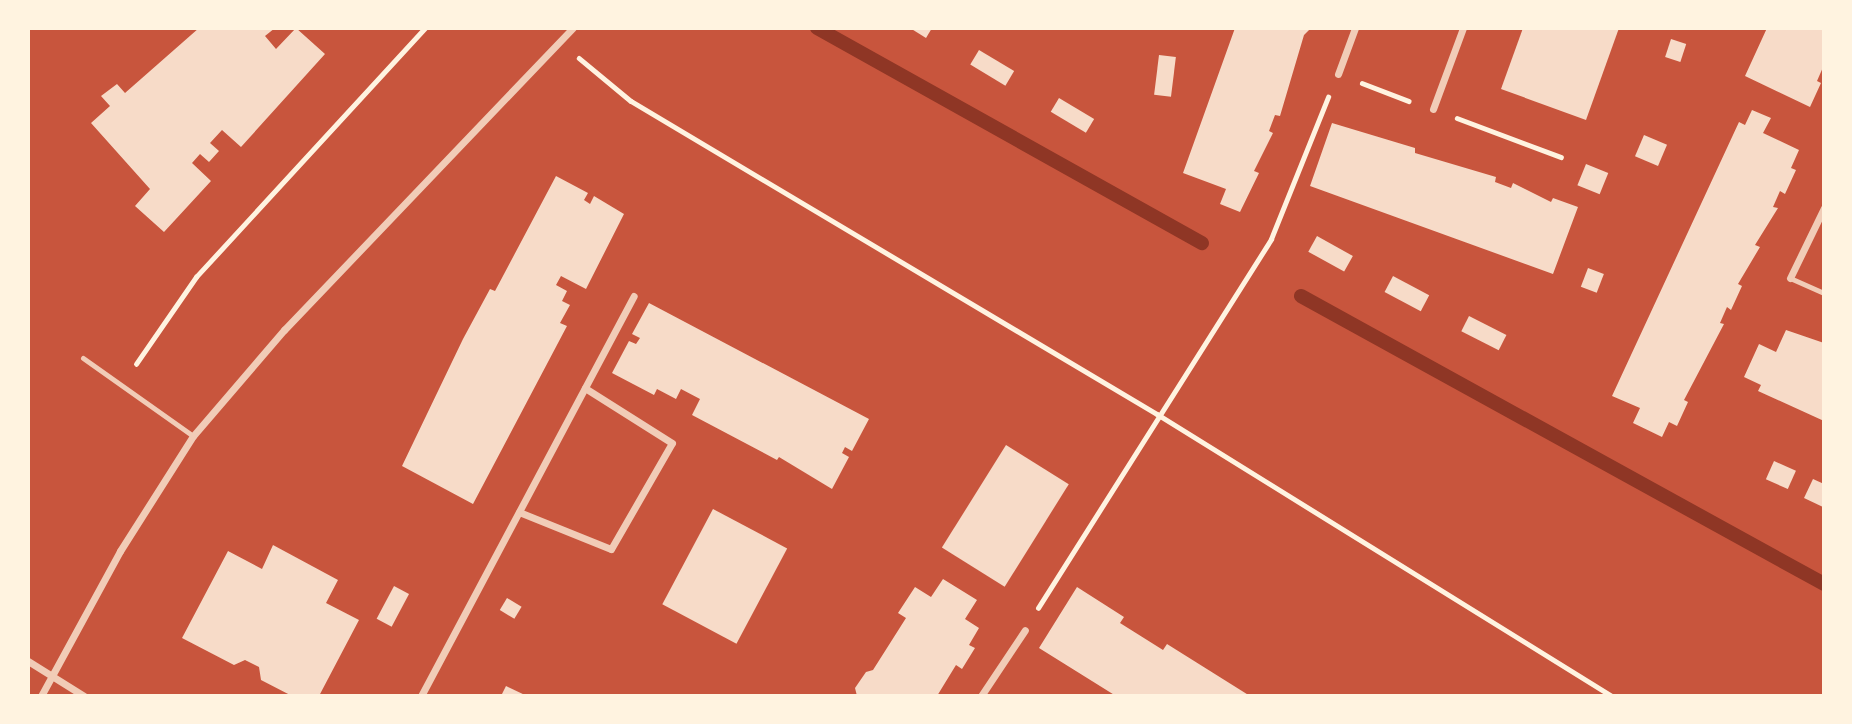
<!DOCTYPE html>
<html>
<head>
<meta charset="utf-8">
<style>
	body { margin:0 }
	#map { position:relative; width:1852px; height:724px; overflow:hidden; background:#c8553d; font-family:"Titillium Web",sans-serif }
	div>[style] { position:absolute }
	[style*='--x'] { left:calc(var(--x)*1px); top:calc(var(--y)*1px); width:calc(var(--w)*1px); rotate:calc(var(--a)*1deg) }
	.stream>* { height:14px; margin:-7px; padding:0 7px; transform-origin:7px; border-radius:7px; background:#8f3625 }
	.building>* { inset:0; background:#f7dbc8; transform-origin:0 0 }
	.path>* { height:4.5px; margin:-2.25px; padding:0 2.25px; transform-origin:2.25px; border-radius:2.25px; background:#fff3e0 }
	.service>* { height:5px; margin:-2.5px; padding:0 2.5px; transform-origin:2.5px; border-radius:2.5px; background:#f1ccb7 }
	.minor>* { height:7px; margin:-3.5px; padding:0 3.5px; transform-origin:3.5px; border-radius:3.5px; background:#f1ccb7 }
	span { translate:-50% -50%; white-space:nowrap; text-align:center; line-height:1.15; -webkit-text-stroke:7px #fff3e0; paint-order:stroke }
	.frame { position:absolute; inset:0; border:30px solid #fff3e0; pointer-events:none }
</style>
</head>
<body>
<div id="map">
	<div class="stream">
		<div style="--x:817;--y:28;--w:441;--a:29.2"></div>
		<div style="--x:1301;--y:296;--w:597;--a:28.84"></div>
	</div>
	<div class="building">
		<div style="clip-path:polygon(199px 28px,275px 28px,265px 36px,276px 49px,296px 28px,325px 54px,241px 147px,222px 130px,210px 143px,219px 151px,209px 162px,200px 154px,192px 163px,211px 181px,164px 232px,135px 206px,150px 189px,91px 123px,110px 106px,101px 96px,117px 84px,125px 93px)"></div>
		<div style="clip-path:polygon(910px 28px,932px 28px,926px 38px)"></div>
		<div style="clip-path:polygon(1235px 28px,1311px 28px,1304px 35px,1280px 116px,1275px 115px,1269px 131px,1273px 133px,1254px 171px,1259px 173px,1240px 212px,1220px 204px,1226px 189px,1183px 173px)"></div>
		<div style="clip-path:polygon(1523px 28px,1619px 28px,1586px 120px,1501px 89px)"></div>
		<div style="clip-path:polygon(1767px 28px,1824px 28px,1824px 65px,1817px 81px,1821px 83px,1810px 107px,1745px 76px)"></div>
		<div style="left:1671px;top:39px;width:16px;height:19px;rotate:18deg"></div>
		<div style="left:979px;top:50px;width:41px;height:17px;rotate:31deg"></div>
		<div style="left:1159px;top:55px;width:17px;height:40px;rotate:7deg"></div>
		<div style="left:1059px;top:98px;width:41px;height:16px;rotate:31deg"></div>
		<div style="clip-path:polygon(1752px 110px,1771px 118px,1763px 133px,1799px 150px,1791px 168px,1796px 170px,1785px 194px,1780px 191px,1773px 207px,1778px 208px,1755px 245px,1760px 247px,1738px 284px,1742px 286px,1731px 310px,1727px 307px,1720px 323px,1724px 324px,1684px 400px,1688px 402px,1677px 426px,1669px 422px,1662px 437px,1633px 423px,1640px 408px,1612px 396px,1739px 122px,1745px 125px)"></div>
		<div style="clip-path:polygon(1332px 123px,1415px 148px,1415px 153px,1496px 177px,1495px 182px,1511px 188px,1513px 183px,1551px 202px,1553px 198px,1578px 207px,1553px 274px,1310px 186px)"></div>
		<div style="left:1644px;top:135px;width:25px;height:23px;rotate:23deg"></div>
		<div style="left:1586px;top:164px;width:24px;height:23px;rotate:22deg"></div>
		<div style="clip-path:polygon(556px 176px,588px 193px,584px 200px,590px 204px,594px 196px,624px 214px,586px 289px,561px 276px,556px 285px,567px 291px,562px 301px,570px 305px,560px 323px,567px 326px,473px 504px,402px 466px,463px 339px,490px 289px,495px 291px)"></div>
		<div style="left:1317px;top:236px;width:41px;height:18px;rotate:29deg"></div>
		<div style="left:1588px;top:268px;width:17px;height:20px;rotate:21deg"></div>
		<div style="left:1393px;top:276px;width:41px;height:18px;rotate:28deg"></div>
		<div style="clip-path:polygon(649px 303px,869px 419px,852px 451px,845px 447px,842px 453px,849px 457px,832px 489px,779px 457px,777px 460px,692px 415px,700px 399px,681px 389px,676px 399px,657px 389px,654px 395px,612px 373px,629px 341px,636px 344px,640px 338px,632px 334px)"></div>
		<div style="left:1469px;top:316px;width:42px;height:17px;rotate:27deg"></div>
		<div style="clip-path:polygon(1786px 330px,1824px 343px,1824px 421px,1758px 391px,1761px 385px,1744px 377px,1759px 344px,1776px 352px)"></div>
		<div style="left:1006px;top:445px;width:74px;height:121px;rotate:32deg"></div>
		<div style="left:1774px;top:461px;width:24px;height:20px;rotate:24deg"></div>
		<div style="clip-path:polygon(1813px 479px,1824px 484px,1823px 507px,1804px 498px)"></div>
		<div style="left:713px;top:509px;width:84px;height:108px;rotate:28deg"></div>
		<div style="clip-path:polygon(273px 545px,338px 580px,326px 603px,359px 620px,319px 696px,292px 696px,261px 680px,259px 667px,245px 660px,234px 665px,182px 638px,228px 551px,262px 569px)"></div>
		<div style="clip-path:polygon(943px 579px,977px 600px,965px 619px,979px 628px,969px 645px,975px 648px,962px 669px,956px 665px,937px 696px,857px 696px,855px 688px,866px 672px,873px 670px,906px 618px,898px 613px,915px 587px,931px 597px)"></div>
		<div style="left:394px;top:586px;width:17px;height:37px;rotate:28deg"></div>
		<div style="clip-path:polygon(1077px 587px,1124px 617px,1120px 623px,1163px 650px,1167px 644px,1250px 696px,1116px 696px,1039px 648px)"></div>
		<div style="left:507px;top:598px;width:17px;height:14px;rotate:31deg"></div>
		<div style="clip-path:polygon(506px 686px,527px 696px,501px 696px)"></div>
	</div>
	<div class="path">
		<div style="--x:579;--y:58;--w:67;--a:39.6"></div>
		<div style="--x:631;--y:101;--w:612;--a:30.76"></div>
		<div style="--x:1157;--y:414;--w:535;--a:31.79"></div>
		<div style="--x:1362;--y:83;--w:50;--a:21"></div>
		<div style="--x:1457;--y:118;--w:111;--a:20.6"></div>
		<div style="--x:136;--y:364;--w:106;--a:-55.4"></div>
		<div style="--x:196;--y:277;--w:338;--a:-47.4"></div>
		<div style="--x:1038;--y:608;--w:436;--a:-57.7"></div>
		<div style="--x:1271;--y:239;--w:153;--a:-68.1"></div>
	</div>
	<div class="service">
		<div style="--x:1790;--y:278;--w:37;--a:24"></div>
		<div style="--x:83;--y:358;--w:135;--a:35.3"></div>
	</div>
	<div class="minor">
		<div style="--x:1338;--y:74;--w:49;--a:-69.7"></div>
		<div style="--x:1433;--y:109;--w:86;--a:-69.7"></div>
		<div style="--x:1790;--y:278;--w:78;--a:-64.1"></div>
		<div style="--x:519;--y:512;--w:99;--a:21.9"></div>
		<div style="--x:611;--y:549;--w:122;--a:-60.1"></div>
		<div style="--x:672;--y:443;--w:103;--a:-147.7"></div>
		<div style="--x:28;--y:661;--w:66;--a:32"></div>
		<div style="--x:41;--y:696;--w:165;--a:-61.4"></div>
		<div style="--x:120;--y:551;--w:136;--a:-57.6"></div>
		<div style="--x:193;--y:436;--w:140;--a:-49.4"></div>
		<div style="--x:284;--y:330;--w:418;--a:-46.3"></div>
		<div style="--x:421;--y:696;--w:453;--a:-62"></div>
		<div style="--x:981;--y:696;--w:79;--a:-56.3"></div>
	</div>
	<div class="frame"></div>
</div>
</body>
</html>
